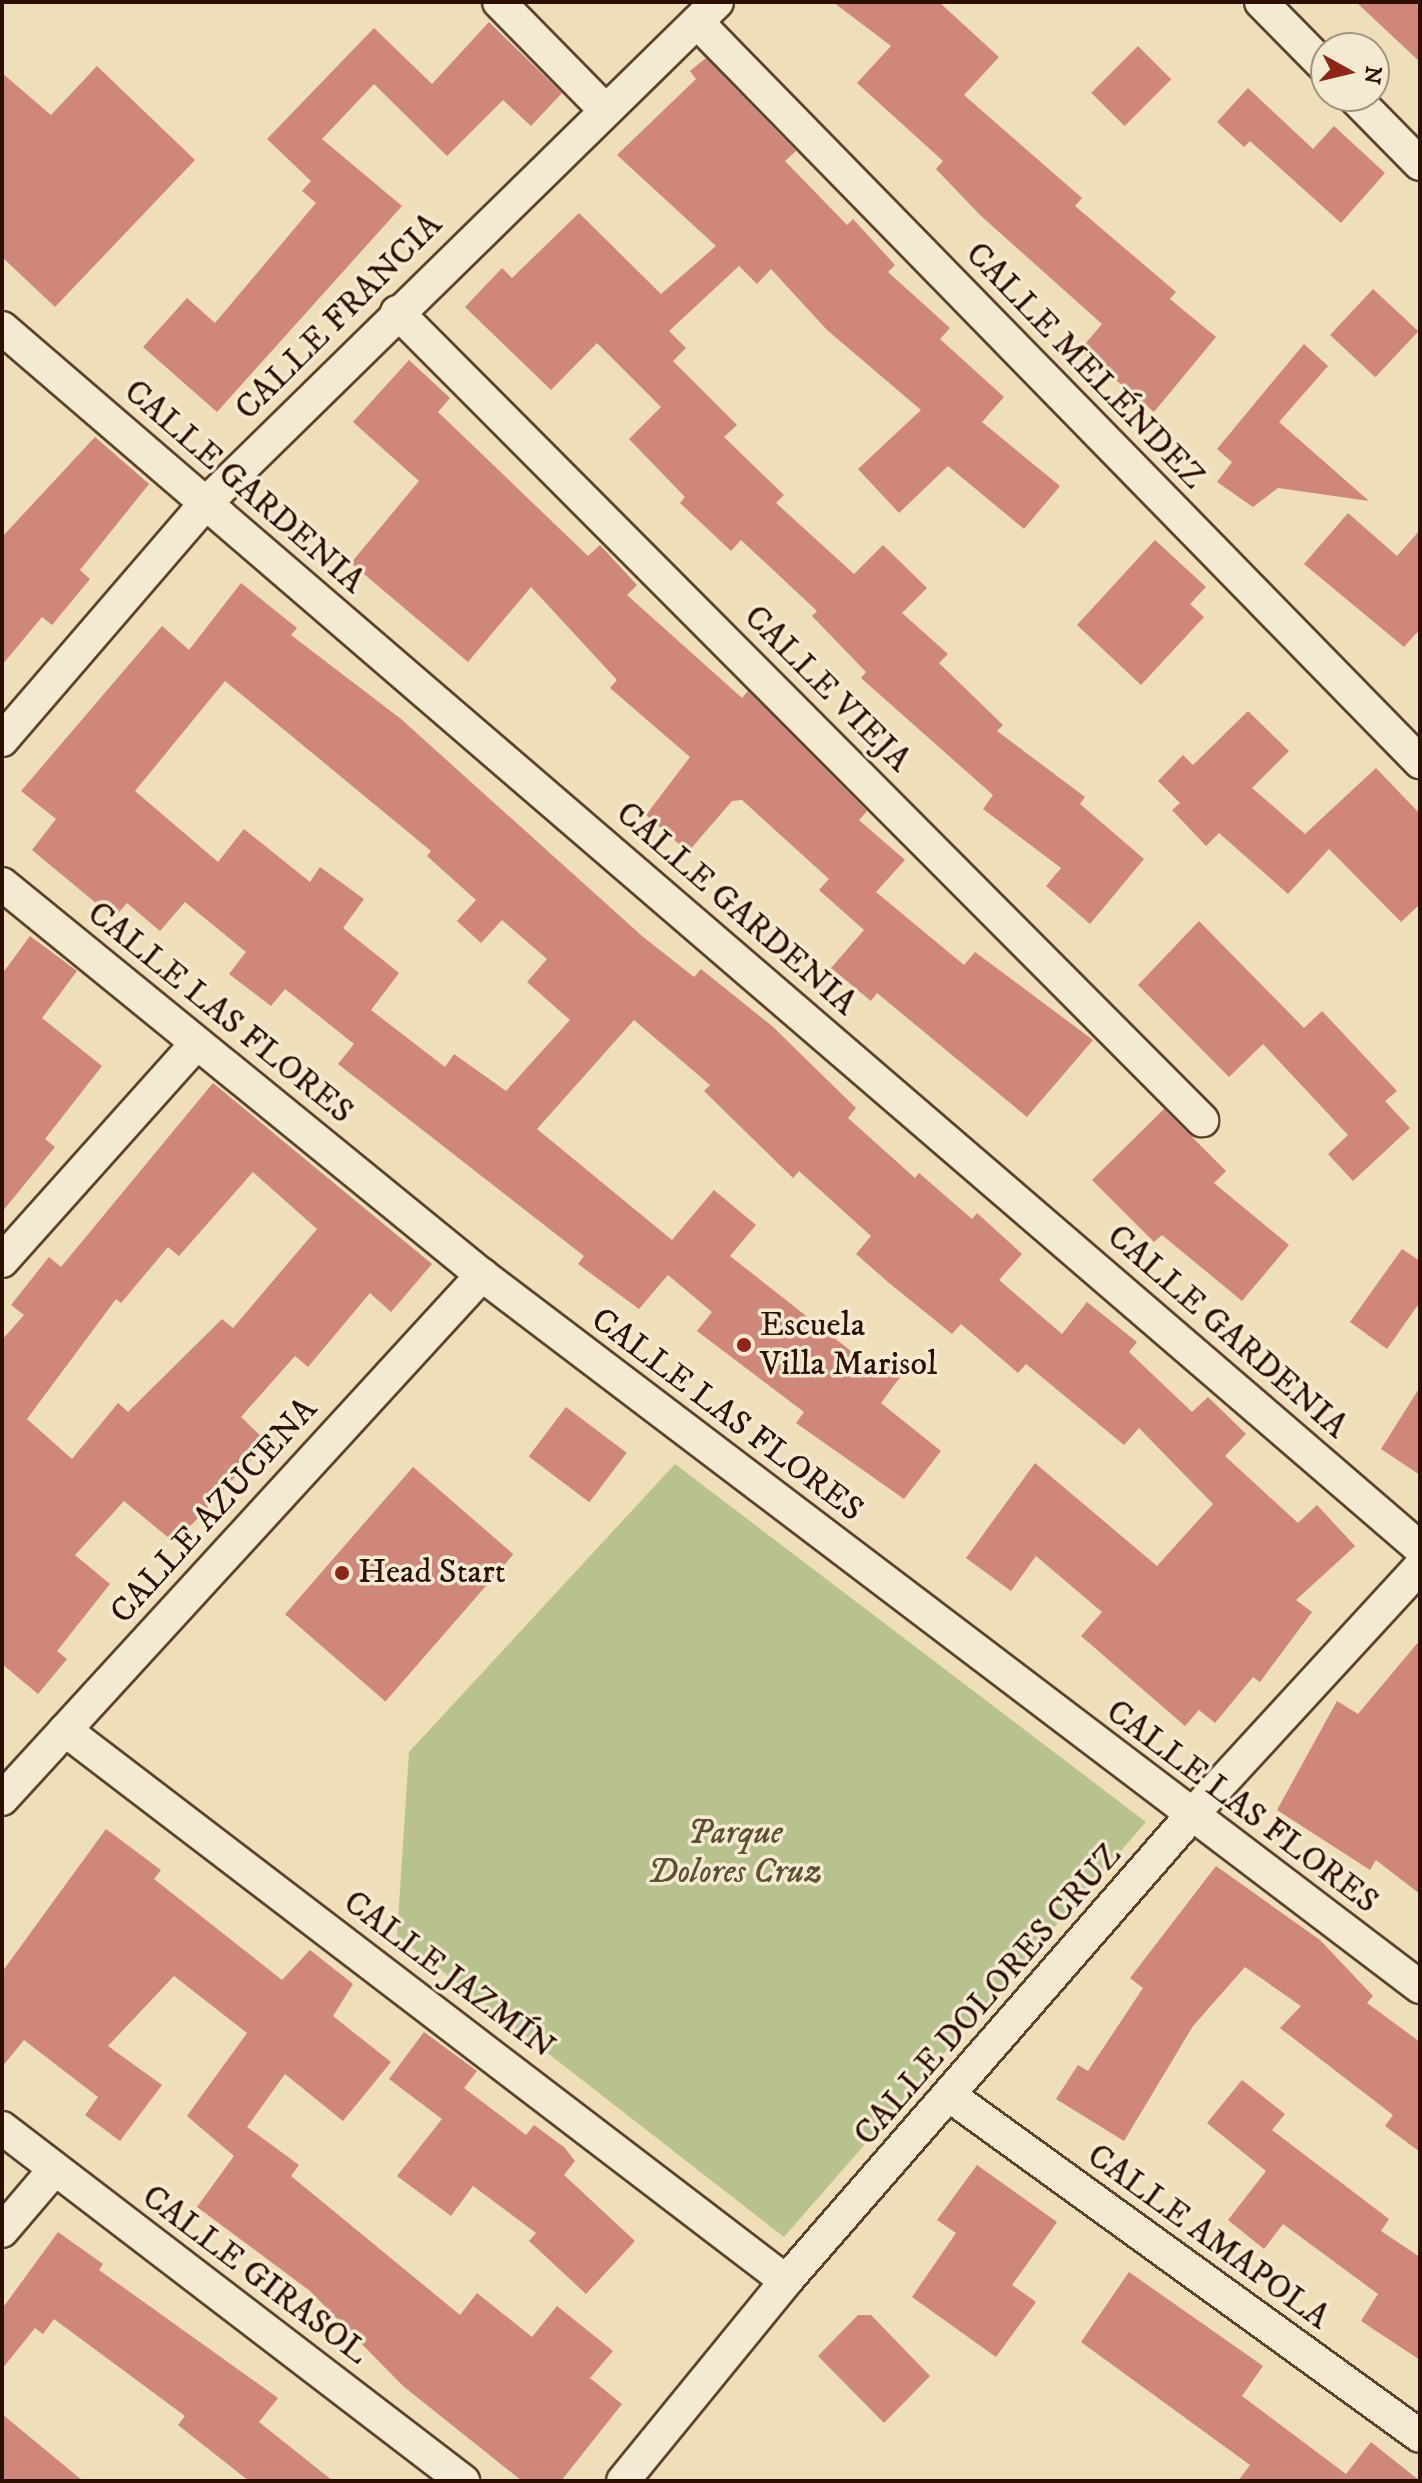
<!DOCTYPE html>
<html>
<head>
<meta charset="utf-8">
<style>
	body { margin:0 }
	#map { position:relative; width:1422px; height:2483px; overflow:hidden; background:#eedfb9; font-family:"IM FELL DW Pica",serif }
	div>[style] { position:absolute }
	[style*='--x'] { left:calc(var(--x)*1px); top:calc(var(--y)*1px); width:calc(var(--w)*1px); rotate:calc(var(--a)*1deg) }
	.green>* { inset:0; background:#b8c28f }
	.building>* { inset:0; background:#ce877a; transform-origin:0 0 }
	.roads { filter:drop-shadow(2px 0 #5d432e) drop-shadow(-2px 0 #5d432e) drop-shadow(0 2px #5d432e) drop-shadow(0 -2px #5d432e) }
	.minor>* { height:32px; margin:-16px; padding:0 16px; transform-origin:16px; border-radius:16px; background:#f4ead2 }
	.dots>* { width:22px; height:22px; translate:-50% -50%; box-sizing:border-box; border:4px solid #f4ead2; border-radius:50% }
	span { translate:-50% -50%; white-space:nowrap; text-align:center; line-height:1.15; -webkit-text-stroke:7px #f4ead2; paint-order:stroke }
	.street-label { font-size:34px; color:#2d0f00 }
	.poi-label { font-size:34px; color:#2d0f00 }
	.left { translate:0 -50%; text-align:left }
	.park-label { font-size:34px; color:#5e4e32; font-style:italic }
	.frame { position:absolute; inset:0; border:4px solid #2d0f00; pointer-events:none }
	.north { position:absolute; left:1310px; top:32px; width:80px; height:80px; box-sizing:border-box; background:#f4ead2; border:2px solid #a4927e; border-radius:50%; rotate:98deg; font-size:22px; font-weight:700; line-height:32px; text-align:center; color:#2d0f00 }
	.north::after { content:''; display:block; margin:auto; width:28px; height:36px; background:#8f2418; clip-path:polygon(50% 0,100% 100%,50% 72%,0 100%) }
</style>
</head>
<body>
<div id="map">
	<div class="green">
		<div style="clip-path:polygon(675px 1464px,1146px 1822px,784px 2237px,397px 1936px,409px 1752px)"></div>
	</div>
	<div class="building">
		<div style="clip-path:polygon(833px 2px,939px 2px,999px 57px,964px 95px,1082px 198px,1075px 206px,1176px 292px,1170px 299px,1216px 337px,1154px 412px,1080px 350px,1102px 324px,980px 215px,936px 169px,943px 161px,857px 83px,891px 46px)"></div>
		<div style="clip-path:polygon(1356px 2px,1420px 2px,1420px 62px)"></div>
		<div style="clip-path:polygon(489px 22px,562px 93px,531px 126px,503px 100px,447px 156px,374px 84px,322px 139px,402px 206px,217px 412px,143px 347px,187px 298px,215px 323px,316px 203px,302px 191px,311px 181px,267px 139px,374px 28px,432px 84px)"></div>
		<div style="left:1138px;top:46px;width:47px;height:66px;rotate:45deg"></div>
		<div style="clip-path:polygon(706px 58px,796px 151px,785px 161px,847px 225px,853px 219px,895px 265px,888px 272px,950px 328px,940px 339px,1004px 397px,982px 422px,1060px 486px,1024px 529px,948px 466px,899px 513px,858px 469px,921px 410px,827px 330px,771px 269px,757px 284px,739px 266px,669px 331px,686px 348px,673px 361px,737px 425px,724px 437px,784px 495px,776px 503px,854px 574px,883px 545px,927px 588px,902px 613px,948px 654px,939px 663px,1003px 725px,997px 731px,1085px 797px,1080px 804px,1144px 859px,1090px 924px,1046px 886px,1061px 868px,983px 809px,993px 795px,861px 678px,866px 672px,812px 616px,817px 611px,741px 540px,731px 551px,680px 503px,685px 497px,629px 439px,661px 407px,597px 343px,551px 390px,465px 307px,502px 268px,512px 278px,579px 213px,661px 294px,716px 246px,617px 155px,696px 79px,690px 71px)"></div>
		<div style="clip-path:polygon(97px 66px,195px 160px,55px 307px,2px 257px,2px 73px,51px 115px)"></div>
		<div style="clip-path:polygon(1248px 88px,1313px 149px,1334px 126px,1385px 173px,1341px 223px,1250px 141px,1244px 147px,1217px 122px)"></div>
		<div style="left:1373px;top:289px;width:62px;height:63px;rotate:43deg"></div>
		<div style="clip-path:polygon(1304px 344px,1328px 366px,1279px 422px,1369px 501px,1278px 488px,1253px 507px,1217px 482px,1232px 462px,1217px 449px)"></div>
		<div style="clip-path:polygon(409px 360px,450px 398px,438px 412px,588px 556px,600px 545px,637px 585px,627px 595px,742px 698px,748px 691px,867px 811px,859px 820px,905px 860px,876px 892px,964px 965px,975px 952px,1093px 1040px,1027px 1117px,877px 993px,871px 1001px,831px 968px,864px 930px,819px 890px,829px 879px,742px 800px,732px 801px,688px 852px,646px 815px,690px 757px,610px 688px,617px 680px,531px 587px,468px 662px,351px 563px,419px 481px,353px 422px)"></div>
		<div style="clip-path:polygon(95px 437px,149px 484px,80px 570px,90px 579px,52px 625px,42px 617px,2px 665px,2px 537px)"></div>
		<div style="clip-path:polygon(1348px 513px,1397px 556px,1420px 530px,1420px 629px,1404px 647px,1304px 564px)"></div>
		<div style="clip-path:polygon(1155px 540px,1206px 587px,1190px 604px,1204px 617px,1141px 685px,1077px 625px)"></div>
		<div style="clip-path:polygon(evenodd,241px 583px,297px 628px,291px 635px,401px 719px,642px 936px,694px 977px,701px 969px,772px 1026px,856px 1108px,848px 1118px,915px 1178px,919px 1173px,972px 1219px,977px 1213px,1022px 1254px,999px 1280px,1062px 1334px,1087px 1302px,1137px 1342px,1129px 1352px,1192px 1412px,1208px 1397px,1246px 1434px,1225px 1456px,1298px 1523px,1317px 1505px,1355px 1546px,1296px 1600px,1312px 1612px,1260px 1682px,1253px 1677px,1215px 1723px,1199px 1710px,1185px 1726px,1081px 1636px,1102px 1612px,1036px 1556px,1011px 1591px,966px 1558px,1035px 1463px,1157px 1566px,1213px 1504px,1139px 1428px,1124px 1445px,1026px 1364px,1018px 1373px,961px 1324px,952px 1334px,888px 1282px,856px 1254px,871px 1236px,799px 1171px,793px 1178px,704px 1091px,710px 1085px,634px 1020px,537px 1129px,672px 1240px,714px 1190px,756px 1225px,730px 1256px,870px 1366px,876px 1358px,901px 1376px,881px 1403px,941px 1451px,904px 1499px,796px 1423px,804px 1412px,697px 1331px,712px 1312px,668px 1275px,639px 1309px,578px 1264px,584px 1256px,338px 1064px,354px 1044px,285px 989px,271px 1006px,229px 974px,246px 952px,185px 902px,160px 931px,127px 903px,114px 918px,32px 850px,56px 819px,21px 791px,162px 626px,189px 650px,241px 583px,225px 681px,431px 851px,427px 856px,476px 900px,457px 921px,481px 943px,502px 920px,547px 959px,527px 982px,570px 1020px,506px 1091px,454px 1054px,445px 1067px,371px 1010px,399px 973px,343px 928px,364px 899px,320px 867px,310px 882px,244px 829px,218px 862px,135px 791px,225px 681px)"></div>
		<div style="clip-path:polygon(1248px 711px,1289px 751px,1252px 788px,1305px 834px,1376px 768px,1420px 814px,1420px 904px,1401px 922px,1329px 849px,1288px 894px,1219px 833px,1206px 846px,1172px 810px,1180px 803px,1158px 781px,1183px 755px,1193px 765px)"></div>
		<div style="clip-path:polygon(1199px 921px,1304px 1028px,1322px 1011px,1397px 1091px,1385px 1101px,1410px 1128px,1353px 1181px,1328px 1154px,1348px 1135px,1263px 1044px,1229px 1077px,1138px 985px)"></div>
		<div style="clip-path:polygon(30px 936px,77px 971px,42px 1018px,102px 1066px,45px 1139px,55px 1147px,2px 1212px,2px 974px)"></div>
		<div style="clip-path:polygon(evenodd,213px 1083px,432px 1264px,391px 1312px,370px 1293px,308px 1367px,295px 1356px,241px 1417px,267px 1442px,175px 1543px,124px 1501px,75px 1555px,110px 1584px,57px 1651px,67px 1659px,38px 1694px,2px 1664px,2px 1340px,24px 1315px,11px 1305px,49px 1257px,61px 1267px,213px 1083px,253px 1172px,317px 1229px,233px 1328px,222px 1319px,128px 1412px,118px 1403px,72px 1459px,27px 1419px,116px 1299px,121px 1303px,168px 1247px,179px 1256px,253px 1172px)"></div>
		<div style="clip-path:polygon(1164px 1109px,1226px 1171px,1214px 1183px,1289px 1245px,1242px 1301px,1162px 1235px,1154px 1242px,1092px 1180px)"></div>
		<div style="clip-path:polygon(1402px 1249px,1420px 1261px,1420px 1302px,1387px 1349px,1350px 1322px)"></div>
		<div style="clip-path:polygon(1420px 1387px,1420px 1475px,1381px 1449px)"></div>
		<div style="left:566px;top:1407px;width:76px;height:62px;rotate:37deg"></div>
		<div style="left:413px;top:1467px;width:133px;height:195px;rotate:41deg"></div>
		<div style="clip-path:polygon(1420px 1640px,1420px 1894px,1376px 1860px,1370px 1870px,1277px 1810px,1337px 1701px,1358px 1714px)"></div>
		<div style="clip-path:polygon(106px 1829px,161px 1870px,154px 1879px,282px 1980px,310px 1950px,353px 1984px,333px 2016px,391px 2062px,343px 2121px,285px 2074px,247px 2127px,299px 2165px,291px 2176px,460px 2315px,477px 2293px,532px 2337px,557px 2306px,613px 2351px,590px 2378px,622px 2404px,561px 2481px,522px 2481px,403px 2386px,310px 2291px,197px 2207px,234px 2156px,187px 2116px,247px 2033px,174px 1976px,108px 2046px,162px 2085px,120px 2141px,85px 2115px,98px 2097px,24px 2040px,2px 2067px,2px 1972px)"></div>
		<div style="clip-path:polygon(1216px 1866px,1320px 1940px,1373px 1996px,1367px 2003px,1420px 2042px,1420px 2152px,1385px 2126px,1393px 2115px,1280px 2028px,1301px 2006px,1245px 1967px,1193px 2026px,1124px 2141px,1056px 2099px,1078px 2065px,1088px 2071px,1143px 1988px,1130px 1978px)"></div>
		<div style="clip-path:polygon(424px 2032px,477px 2071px,464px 2088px,526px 2135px,534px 2125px,564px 2147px,575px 2161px,564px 2175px,635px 2241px,586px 2294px,529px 2241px,536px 2233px,473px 2186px,451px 2216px,397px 2176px,442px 2119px,389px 2079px)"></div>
		<div style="clip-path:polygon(1242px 2080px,1285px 2114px,1272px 2130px,1389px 2219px,1381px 2231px,1420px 2257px,1420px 2360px,1361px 2321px,1378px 2294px,1283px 2224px,1264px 2249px,1228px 2220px,1266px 2171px,1207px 2123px)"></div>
		<div style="clip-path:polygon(977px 2165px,1057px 2222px,1012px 2285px,1036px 2302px,996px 2357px,912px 2297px,956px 2233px,937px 2220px)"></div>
		<div style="clip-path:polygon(58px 2232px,103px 2264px,99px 2270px,278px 2398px,259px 2422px,333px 2481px,249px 2481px,178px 2425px,185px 2416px,54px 2319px,43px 2334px,35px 2328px,2px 2369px,2px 2309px)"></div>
		<div style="clip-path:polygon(1129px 2272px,1263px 2366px,1242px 2396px,1346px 2474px,1371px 2442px,1420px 2481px,1238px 2481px,1250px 2465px,1081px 2342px)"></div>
		<div style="clip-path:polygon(858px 2315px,871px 2315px,930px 2376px,884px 2423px,818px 2356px)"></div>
		<div style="clip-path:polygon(2px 2414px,83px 2481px,2px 2481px)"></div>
	</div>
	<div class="roads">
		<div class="minor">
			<div style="--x:499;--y:2;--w:150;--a:45.5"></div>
			<div style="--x:1261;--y:2;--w:93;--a:45.4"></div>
			<div style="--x:697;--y:22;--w:1035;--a:45.67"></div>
			<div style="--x:1353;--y:96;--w:95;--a:45.4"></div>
			<div style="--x:397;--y:312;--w:1141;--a:45.11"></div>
			<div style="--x:2;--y:328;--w:1871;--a:40.71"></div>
			<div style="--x:2;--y:740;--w:311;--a:-49.3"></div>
			<div style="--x:205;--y:504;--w:717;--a:-44.43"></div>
			<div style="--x:2;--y:884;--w:619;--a:39.17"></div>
			<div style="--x:482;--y:1275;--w:1178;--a:37.2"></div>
			<div style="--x:2;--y:1261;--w:291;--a:-48.2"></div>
			<div style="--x:65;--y:1730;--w:907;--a:37.39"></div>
			<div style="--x:2;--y:1799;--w:711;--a:-47.51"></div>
			<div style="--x:953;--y:2098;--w:576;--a:35.9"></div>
			<div style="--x:2;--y:2128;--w:581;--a:37.44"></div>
			<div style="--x:2;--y:2231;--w:80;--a:-49.6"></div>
			<div style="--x:623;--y:2481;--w:258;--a:-50.8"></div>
			<div style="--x:786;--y:2281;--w:615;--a:-48.95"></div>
			<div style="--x:1190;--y:1817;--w:340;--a:-47.4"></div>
		</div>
	</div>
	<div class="dots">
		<div style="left:744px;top:1345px;background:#8f2418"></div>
		<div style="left:342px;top:1573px;background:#8f2418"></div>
	</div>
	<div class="street-label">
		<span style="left:339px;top:317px;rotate:-45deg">CALLE FRANCIA</span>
		<span style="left:1085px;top:366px;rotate:46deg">CALLE MELÉNDEZ</span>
		<span style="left:244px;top:487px;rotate:41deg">CALLE GARDENIA</span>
		<span style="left:827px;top:689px;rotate:45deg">CALLE VIEJA</span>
		<span style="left:736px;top:909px;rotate:41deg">CALLE GARDENIA</span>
		<span style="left:220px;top:1013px;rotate:39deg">CALLE LAS FLORES</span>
		<span style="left:1227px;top:1332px;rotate:41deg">CALLE GARDENIA</span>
		<span style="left:727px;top:1415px;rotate:37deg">CALLE LAS FLORES</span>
		<span style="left:214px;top:1511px;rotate:-48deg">CALLE AZUCENA</span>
		<span style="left:1242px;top:1807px;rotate:37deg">CALLE LAS FLORES</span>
		<span style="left:449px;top:1975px;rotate:37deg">CALLE JAZMÍN</span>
		<span style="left:988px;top:1995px;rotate:-49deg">CALLE DOLORES CRUZ</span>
		<span style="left:1208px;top:2237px;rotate:36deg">CALLE AMAPOLA</span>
		<span style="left:255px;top:2275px;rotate:37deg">CALLE GIRASOL</span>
	</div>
	<div class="poi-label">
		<span class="left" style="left:760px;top:1345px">Escuela<br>Villa Marisol</span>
		<span class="left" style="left:358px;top:1573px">Head Start</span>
	</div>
	<div class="park-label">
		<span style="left:735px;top:1853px">Parque<br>Dolores Cruz</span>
	</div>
	<div class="frame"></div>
	<div class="north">N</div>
</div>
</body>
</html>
